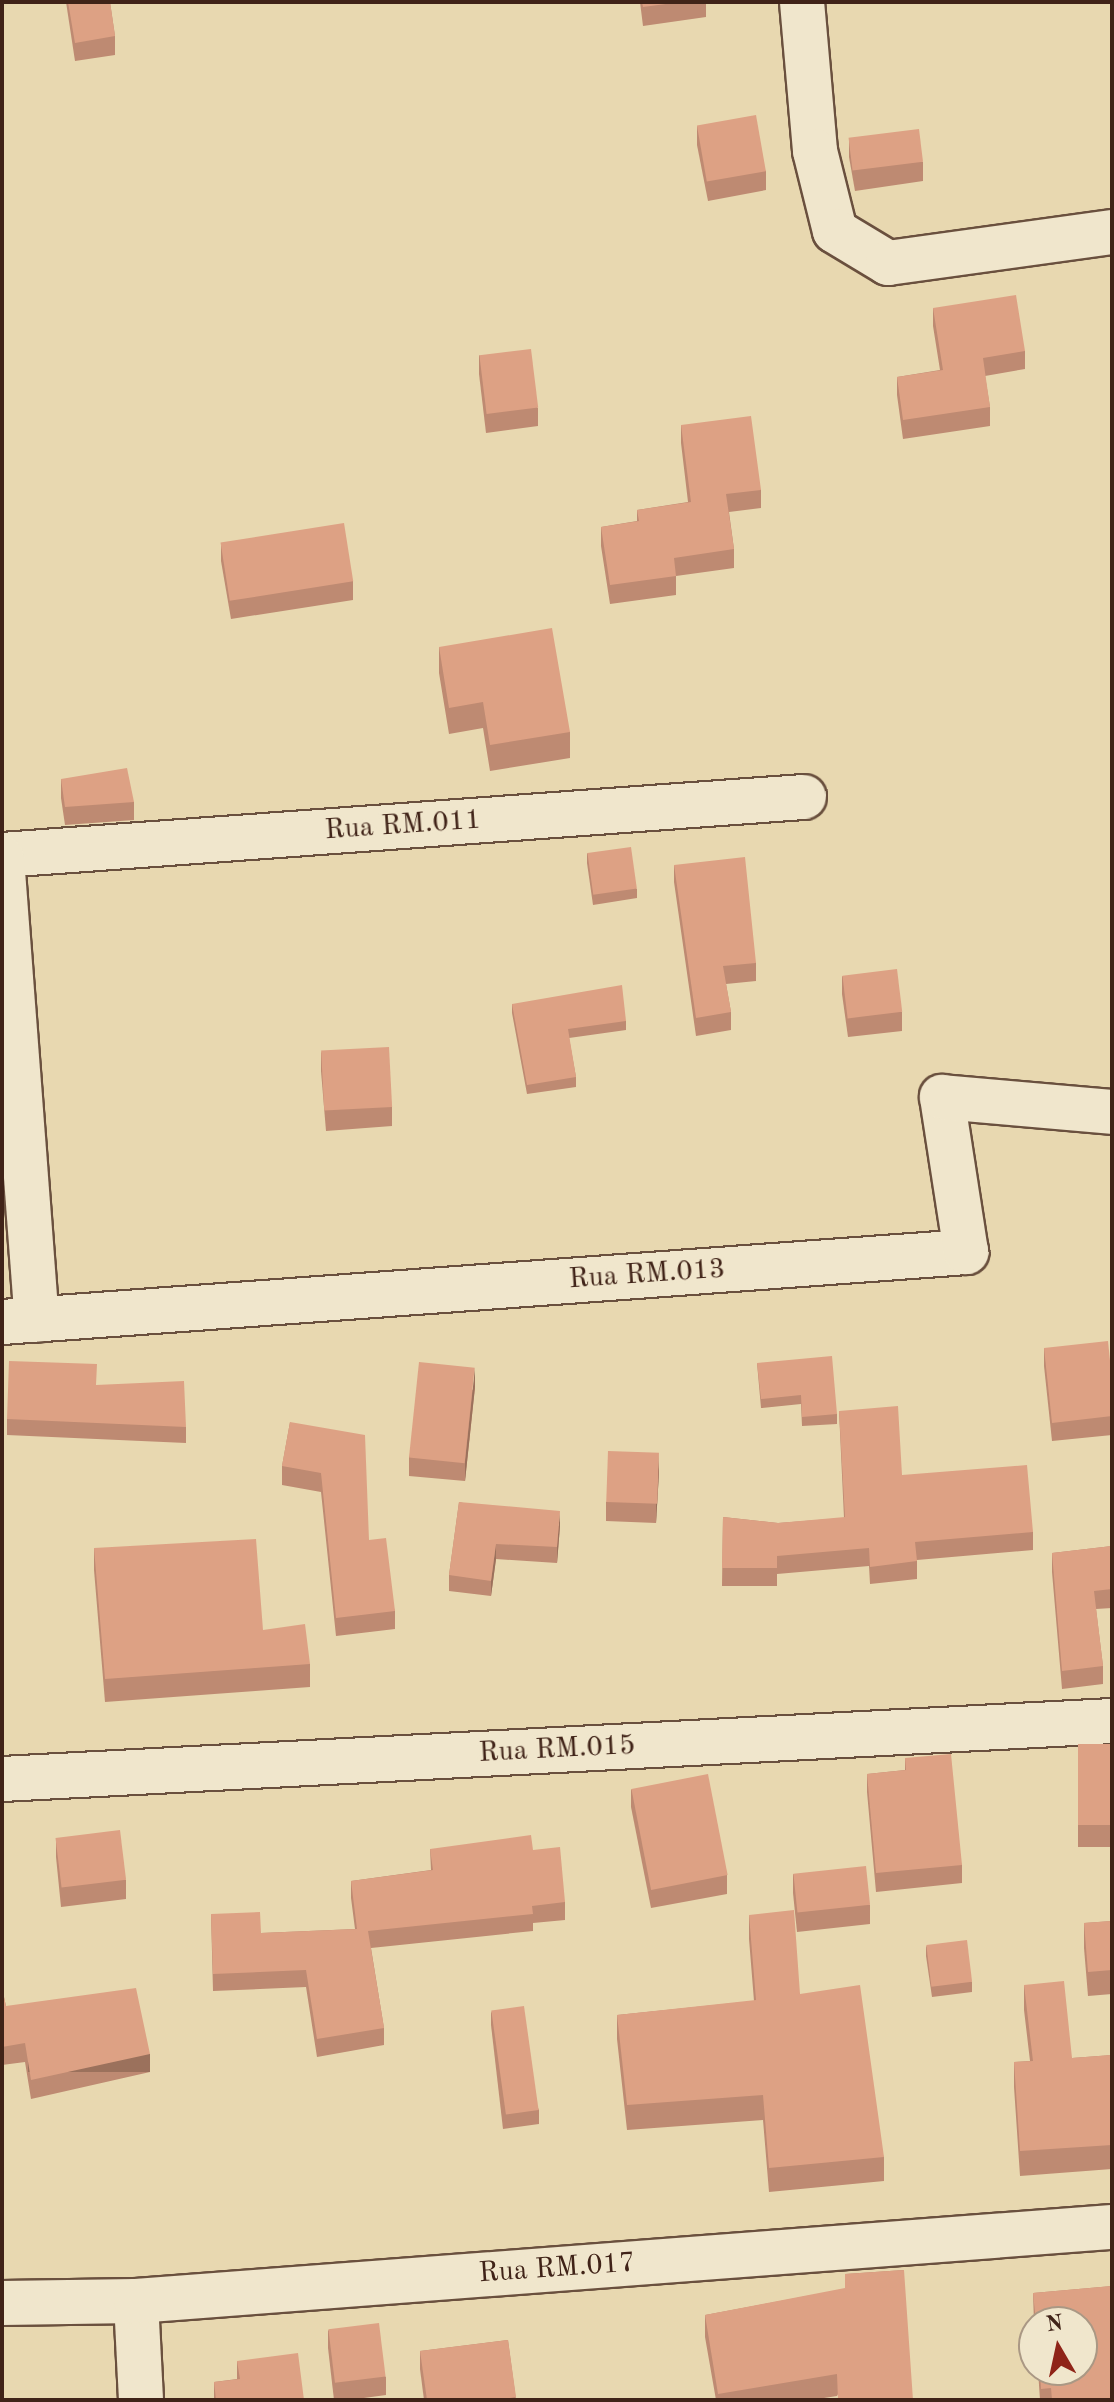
<!DOCTYPE html>
<html>
<head>
<meta charset="utf-8">
<style>
	body { margin:0 }
	#map { position:relative; width:1114px; height:2402px; overflow:hidden; background:#e8d8b0; font-family:"Old Standard TT",serif }
	div>[style] { position:absolute }
	[style*='--x'] { left:calc(var(--x)*1px); top:calc(var(--y)*1px); width:calc(var(--w)*1px); rotate:calc(var(--a)*1deg) }
	.roads { filter:drop-shadow(2px 0 #6a503e) drop-shadow(-2px 0 #6a503e) drop-shadow(0 2px #6a503e) drop-shadow(0 -2px #6a503e) }
	.street>* { height:44px; margin:-22px; padding:0 22px; transform-origin:22px; border-radius:22px; background:#f0e6cc }
	.wall>* { inset:0; background:#be8a72; transform-origin:0 0 }
	.shaded-wall>* { inset:0; background:#9b715c; transform-origin:0 0 }
	.building>* { inset:0; background:#dda184; transform-origin:0 0 }
	span { translate:-50% -50%; white-space:nowrap; text-align:center; line-height:1.15; -webkit-text-stroke:6px #f0e6cc; paint-order:stroke }
	.street-label { font-size:28px; color:#402318 }
	.frame { position:absolute; inset:0; border:4px solid #402318; pointer-events:none }
	.north { position:absolute; left:1018px; top:2306px; width:80px; height:80px; box-sizing:border-box; background:#f0e6cc; border:2px solid #aa9884; border-radius:50%; rotate:351deg; font-size:22px; font-weight:700; line-height:32px; text-align:center; color:#402318 }
	.north::after { content:''; display:block; margin:auto; width:28px; height:36px; background:#8f2418; clip-path:polygon(50% 0,100% 100%,50% 72%,0 100%) }
</style>
</head>
<body>
<div id="map">
	<div class="roads">
		<div class="street">
			<div style="--x:802;--y:2;--w:150;--a:85"></div>
			<div style="--x:815;--y:151;--w:82;--a:76"></div>
			<div style="--x:835;--y:231;--w:62;--a:31.1"></div>
			<div style="--x:888;--y:263;--w:226;--a:-7.9"></div>
			<div style="--x:2;--y:855;--w:804;--a:-4.14"></div>
			<div style="--x:2;--y:858;--w:463;--a:85.7"></div>
			<div style="--x:2;--y:1322;--w:967;--a:-4.15"></div>
			<div style="--x:966;--y:1252;--w:157;--a:-98.8"></div>
			<div style="--x:942;--y:1097;--w:171;--a:5"></div>
			<div style="--x:2;--y:1779;--w:1112;--a:-2.99"></div>
			<div style="--x:136;--y:2301;--w:99;--a:87.1"></div>
			<div style="--x:2;--y:2303;--w:134;--a:-0.9"></div>
			<div style="--x:136;--y:2301;--w:979;--a:-4.34"></div>
		</div>
	</div>
	<div class="wall">
		<div style="clip-path:polygon(66px 2px,110px 2px,115px 36px,115px 55px,75px 61px)"></div>
		<div style="clip-path:polygon(640px 2px,706px 2px,706px 17px,643px 26px)"></div>
		<div style="clip-path:polygon(827px 2px,847px 2px,827px 4px)"></div>
		<div style="clip-path:polygon(697px 126px,766px 171px,766px 190px,708px 201px,697px 145px)"></div>
		<div style="clip-path:polygon(849px 139px,923px 162px,923px 181px,855px 191px,849px 157px)"></div>
		<div style="clip-path:polygon(933px 308px,1025px 351px,1025px 369px,985px 376px,990px 407px,990px 426px,903px 439px,897px 395px,897px 377px,940px 370px,933px 326px)"></div>
		<div style="clip-path:polygon(479px 355px,538px 408px,538px 426px,486px 433px,479px 374px)"></div>
		<div style="clip-path:polygon(681px 425px,761px 490px,761px 508px,729px 512px,734px 549px,734px 568px,676px 576px,676px 595px,610px 604px,601px 546px,601px 527px,637px 521px,637px 510px,688px 502px,681px 443px)"></div>
		<div style="clip-path:polygon(221px 543px,353px 581px,353px 600px,231px 619px,221px 561px)"></div>
		<div style="clip-path:polygon(439px 647px,570px 732px,570px 758px,490px 771px,483px 728px,449px 734px,439px 673px)"></div>
		<div style="clip-path:polygon(61px 779px,134px 802px,134px 820px,65px 825px,61px 798px)"></div>
		<div style="clip-path:polygon(587px 853px,637px 889px,637px 898px,593px 905px,587px 863px)"></div>
		<div style="clip-path:polygon(674px 865px,756px 963px,756px 981px,726px 984px,731px 1012px,731px 1030px,696px 1036px,674px 882px)"></div>
		<div style="clip-path:polygon(842px 976px,902px 1012px,902px 1031px,848px 1037px,842px 994px)"></div>
		<div style="clip-path:polygon(512px 1004px,626px 1021px,626px 1030px,569px 1038px,576px 1077px,576px 1087px,527px 1094px,512px 1013px)"></div>
		<div style="clip-path:polygon(321px 1052px,392px 1107px,392px 1126px,326px 1131px,321px 1071px)"></div>
		<div style="clip-path:polygon(1044px 1348px,1112px 1380px,1112px 1435px,1052px 1441px,1044px 1366px)"></div>
		<div style="clip-path:polygon(757px 1363px,837px 1414px,837px 1424px,802px 1426px,801px 1404px,761px 1408px)"></div>
		<div style="clip-path:polygon(97px 1385px,186px 1427px,186px 1443px,7px 1435px,7px 1419px)"></div>
		<div style="clip-path:polygon(475px 1387px,465px 1481px,409px 1476px,409px 1457px)"></div>
		<div style="clip-path:polygon(839px 1411px,902px 1475px,1033px 1532px,1033px 1550px,917px 1560px,917px 1579px,870px 1584px,869px 1566px,777px 1574px,777px 1586px,722px 1586px,723px 1517px,778px 1523px,844px 1518px)"></div>
		<div style="clip-path:polygon(290px 1422px,369px 1540px,395px 1611px,395px 1629px,336px 1636px,321px 1492px,282px 1485px,282px 1466px)"></div>
		<div style="clip-path:polygon(659px 1472px,656px 1523px,606px 1521px,606px 1502px)"></div>
		<div style="clip-path:polygon(459px 1502px,560px 1526px,557px 1563px,496px 1559px,491px 1596px,449px 1591px,449px 1575px)"></div>
		<div style="clip-path:polygon(1112px 1546px,1112px 1608px,1096px 1609px,1103px 1666px,1103px 1684px,1062px 1689px,1052px 1572px,1052px 1553px)"></div>
		<div style="clip-path:polygon(94px 1548px,310px 1664px,310px 1687px,105px 1702px,94px 1570px)"></div>
		<div style="left:1078px;top:1744px;width:34px;height:103px"></div>
		<div style="clip-path:polygon(905px 1758px,962px 1865px,962px 1883px,876px 1892px,867px 1792px,867px 1774px,905px 1770px)"></div>
		<div style="clip-path:polygon(631px 1789px,727px 1875px,727px 1894px,651px 1908px,631px 1807px)"></div>
		<div style="clip-path:polygon(56px 1839px,126px 1880px,126px 1899px,61px 1907px,56px 1857px)"></div>
		<div style="clip-path:polygon(430px 1849px,533px 1850px,565px 1902px,565px 1920px,533px 1923px,533px 1931px,371px 1948px,384px 2028px,384px 2045px,317px 2057px,306px 1987px,213px 1991px,211px 1914px,261px 1933px,355px 1929px,351px 1898px,351px 1881px,431px 1870px)"></div>
		<div style="clip-path:polygon(793px 1874px,870px 1905px,870px 1924px,797px 1932px,793px 1893px)"></div>
		<div style="clip-path:polygon(749px 1915px,800px 1994px,884px 2157px,884px 2181px,769px 2192px,763px 2120px,627px 2130px,617px 2039px,617px 2015px,754px 2001px,749px 1939px)"></div>
		<div style="clip-path:polygon(1112px 1921px,1112px 1994px,1088px 1996px,1084px 1948px,1084px 1923px)"></div>
		<div style="clip-path:polygon(926px 1946px,972px 1982px,972px 1992px,932px 1997px,926px 1956px)"></div>
		<div style="clip-path:polygon(1024px 1985px,1072px 2058px,1112px 2055px,1112px 2169px,1020px 2176px,1014px 2087px,1014px 2062px,1030px 2061px,1024px 2010px)"></div>
		<div style="clip-path:polygon(2px 1988px,6px 2006px,150px 2072px,31px 2099px,25px 2062px,2px 2065px)"></div>
		<div style="clip-path:polygon(491px 2011px,539px 2110px,539px 2124px,503px 2129px,491px 2025px)"></div>
		<div style="clip-path:polygon(904px 2270px,837px 2396px,811px 2400px,716px 2400px,705px 2337px,705px 2315px,845px 2289px,845px 2274px)"></div>
		<div style="clip-path:polygon(1112px 2286px,1112px 2400px,1040px 2400px,1038px 2370px,1082px 2370px,1082px 2322px,1034px 2322px,1034px 2323px,1033px 2293px)"></div>
		<div style="clip-path:polygon(328px 2330px,386px 2377px,386px 2395px,349px 2400px,334px 2400px,328px 2348px)"></div>
		<div style="clip-path:polygon(508px 2340px,516px 2400px,424px 2400px,420px 2369px,420px 2351px)"></div>
		<div style="clip-path:polygon(237px 2361px,304px 2400px,214px 2400px,214px 2382px,237px 2379px)"></div>
	</div>
	<div class="shaded-wall">
		<div style="clip-path:polygon(475px 1368px,475px 1387px,465px 1481px,465px 1462px)"></div>
		<div style="clip-path:polygon(659px 1453px,659px 1472px,656px 1523px,656px 1505px)"></div>
		<div style="clip-path:polygon(560px 1511px,560px 1526px,557px 1563px,557px 1547px)"></div>
		<div style="clip-path:polygon(496px 1544px,496px 1559px,491px 1596px,491px 1581px)"></div>
		<div style="left:150px;top:2054px;width:18px;height:122px;rotate:90deg"></div>
	</div>
	<div class="building">
		<div style="clip-path:polygon(68px 2px,110px 2px,115px 36px,75px 43px)"></div>
		<div style="clip-path:polygon(642px 2px,681px 2px,643px 7px)"></div>
		<div style="left:756px;top:115px;width:57px;height:60px;rotate:80deg"></div>
		<div style="left:919px;top:129px;width:33px;height:71px;rotate:83deg"></div>
		<div style="clip-path:polygon(1016px 295px,1025px 351px,983px 358px,990px 407px,903px 420px,897px 377px,943px 370px,933px 308px)"></div>
		<div style="left:531px;top:349px;width:59px;height:52px;rotate:83deg"></div>
		<div style="clip-path:polygon(751px 416px,761px 490px,726px 494px,734px 549px,674px 558px,676px 576px,610px 585px,601px 527px,639px 521px,637px 510px,691px 502px,681px 425px)"></div>
		<div style="left:344px;top:523px;width:59px;height:125px;rotate:81deg"></div>
		<div style="clip-path:polygon(552px 628px,570px 732px,490px 745px,483px 702px,449px 708px,439px 647px)"></div>
		<div style="clip-path:polygon(127px 768px,134px 802px,65px 807px,61px 779px)"></div>
		<div style="left:631px;top:847px;width:42px;height:44px;rotate:82deg"></div>
		<div style="clip-path:polygon(745px 857px,756px 963px,723px 966px,731px 1012px,696px 1018px,674px 865px)"></div>
		<div style="left:897px;top:969px;width:43px;height:55px;rotate:83deg"></div>
		<div style="clip-path:polygon(622px 985px,626px 1021px,568px 1029px,576px 1077px,527px 1085px,512px 1004px)"></div>
		<div style="left:389px;top:1047px;width:60px;height:68px;rotate:87deg"></div>
		<div style="clip-path:polygon(1108px 1341px,1112px 1380px,1112px 1416px,1052px 1423px,1044px 1348px)"></div>
		<div style="clip-path:polygon(832px 1356px,837px 1414px,802px 1417px,801px 1395px,761px 1399px,757px 1363px)"></div>
		<div style="clip-path:polygon(9px 1361px,97px 1364px,96px 1385px,184px 1381px,186px 1427px,7px 1419px)"></div>
		<div style="left:419px;top:1362px;width:56px;height:96px;rotate:6deg"></div>
		<div style="clip-path:polygon(898px 1406px,902px 1475px,1027px 1465px,1033px 1532px,915px 1542px,917px 1561px,870px 1567px,869px 1548px,777px 1556px,777px 1568px,722px 1568px,723px 1517px,778px 1523px,845px 1517px,839px 1411px)"></div>
		<div style="clip-path:polygon(290px 1422px,365px 1435px,369px 1540px,386px 1538px,395px 1611px,336px 1618px,321px 1473px,282px 1466px)"></div>
		<div style="left:608px;top:1451px;width:51px;height:51px;rotate:2deg"></div>
		<div style="clip-path:polygon(459px 1502px,560px 1511px,557px 1547px,496px 1544px,491px 1581px,449px 1575px)"></div>
		<div style="clip-path:polygon(256px 1539px,263px 1630px,305px 1624px,310px 1664px,105px 1679px,94px 1548px)"></div>
		<div style="clip-path:polygon(1112px 1546px,1112px 1589px,1094px 1591px,1103px 1666px,1062px 1671px,1052px 1553px)"></div>
		<div style="left:1078px;top:1744px;width:34px;height:81px"></div>
		<div style="clip-path:polygon(951px 1754px,962px 1865px,876px 1873px,867px 1774px,906px 1770px,905px 1758px)"></div>
		<div style="left:708px;top:1774px;width:103px;height:78px;rotate:79deg"></div>
		<div style="left:120px;top:1830px;width:50px;height:65px;rotate:83deg"></div>
		<div style="clip-path:polygon(531px 1835px,533px 1850px,560px 1847px,565px 1902px,532px 1906px,533px 1914px,368px 1931px,384px 2028px,317px 2039px,306px 1970px,213px 1974px,211px 1914px,260px 1912px,261px 1933px,357px 1929px,351px 1881px,433px 1870px,430px 1849px)"></div>
		<div style="left:866px;top:1866px;width:39px;height:73px;rotate:84deg"></div>
		<div style="clip-path:polygon(794px 1910px,800px 1994px,860px 1985px,884px 2157px,769px 2168px,763px 2095px,627px 2105px,617px 2015px,756px 2000px,749px 1915px)"></div>
		<div style="clip-path:polygon(1112px 1921px,1112px 1970px,1088px 1972px,1084px 1923px)"></div>
		<div style="left:967px;top:1940px;width:42px;height:41px;rotate:83deg"></div>
		<div style="clip-path:polygon(1064px 1981px,1072px 2058px,1112px 2055px,1112px 2145px,1020px 2151px,1014px 2062px,1033px 2061px,1024px 1985px)"></div>
		<div style="clip-path:polygon(2px 1988px,6px 2006px,136px 1988px,150px 2054px,31px 2080px,25px 2043px,2px 2047px)"></div>
		<div style="left:524px;top:2006px;width:105px;height:33px;rotate:82deg"></div>
		<div style="clip-path:polygon(904px 2270px,913px 2400px,838px 2400px,837px 2374px,718px 2394px,705px 2315px,845px 2288px,845px 2274px)"></div>
		<div style="clip-path:polygon(1112px 2286px,1112px 2400px,1052px 2400px,1051px 2388px,1041px 2389px,1040px 2370px,1082px 2370px,1082px 2322px,1036px 2322px,1033px 2293px)"></div>
		<div style="left:379px;top:2323px;width:54px;height:51px;rotate:83deg"></div>
		<div style="clip-path:polygon(508px 2340px,516px 2397px,498px 2400px,427px 2400px,420px 2351px)"></div>
		<div style="clip-path:polygon(298px 2353px,304px 2400px,216px 2400px,214px 2382px,240px 2379px,237px 2361px)"></div>
	</div>
	<div class="street-label">
		<span style="left:403px;top:826px;rotate:-4deg">Rua RM.011</span>
		<span style="left:647px;top:1275px;rotate:-4deg">Rua RM.013</span>
		<span style="left:557px;top:1750px;rotate:-3deg">Rua RM.015</span>
		<span style="left:557px;top:2269px;rotate:-4deg">Rua RM.017</span>
	</div>
	<div class="frame"></div>
	<div class="north">N</div>
</div>
</body>
</html>
